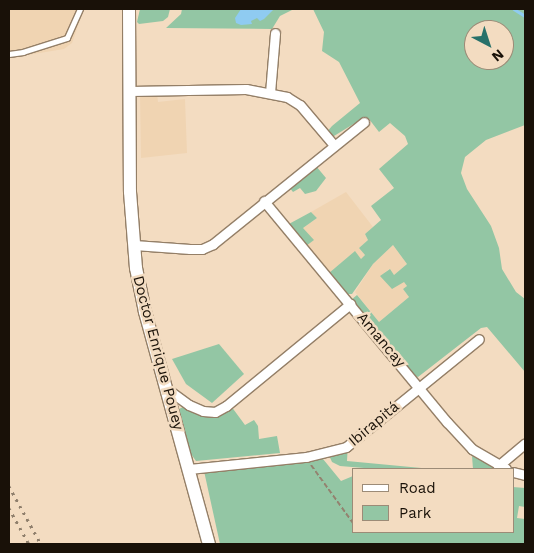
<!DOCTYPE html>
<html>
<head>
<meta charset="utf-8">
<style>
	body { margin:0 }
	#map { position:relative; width:534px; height:553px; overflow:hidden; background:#f3dcc1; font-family:"Work Sans",sans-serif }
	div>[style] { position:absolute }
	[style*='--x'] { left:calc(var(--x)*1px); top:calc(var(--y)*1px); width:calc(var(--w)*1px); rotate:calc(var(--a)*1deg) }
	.built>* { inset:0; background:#f0d4b2 }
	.green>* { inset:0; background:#93c6a4 }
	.water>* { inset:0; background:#8fcbf1 }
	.stream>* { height:2.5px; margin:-1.25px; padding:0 1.25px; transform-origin:1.25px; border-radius:1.25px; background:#8fcbf1 }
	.path>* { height:2px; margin-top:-1px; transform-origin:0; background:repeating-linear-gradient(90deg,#93826f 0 5px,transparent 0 7.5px) }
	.roads { filter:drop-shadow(1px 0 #947f67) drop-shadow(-1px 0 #947f67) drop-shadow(0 1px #947f67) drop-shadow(0 -1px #947f67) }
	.lane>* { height:4.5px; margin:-2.25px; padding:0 2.25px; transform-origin:2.25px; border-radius:2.25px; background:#fff }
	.street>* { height:9px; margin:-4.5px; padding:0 4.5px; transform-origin:4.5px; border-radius:4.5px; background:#fff }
	.secondary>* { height:12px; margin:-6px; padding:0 6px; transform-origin:6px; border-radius:6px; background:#fff }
	.rail>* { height:2.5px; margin-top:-1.25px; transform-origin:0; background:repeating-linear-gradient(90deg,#8f7f6c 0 2.5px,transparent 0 7.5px) }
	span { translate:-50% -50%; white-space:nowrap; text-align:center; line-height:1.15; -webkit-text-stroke:5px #f3dcc1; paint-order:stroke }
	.street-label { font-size:15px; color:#191108 }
	.frame { position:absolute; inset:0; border:10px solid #191108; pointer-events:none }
	.legend { position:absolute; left:352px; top:468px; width:162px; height:65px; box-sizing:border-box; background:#f3dcc1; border:1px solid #9c8b77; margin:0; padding:6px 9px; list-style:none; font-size:15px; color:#191108 }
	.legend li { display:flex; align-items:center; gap:10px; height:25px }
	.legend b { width:25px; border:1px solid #9c8b77 }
	.north { position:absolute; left:464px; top:20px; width:50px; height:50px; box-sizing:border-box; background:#f3dcc1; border:1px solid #9c8b77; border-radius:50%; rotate:140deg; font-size:14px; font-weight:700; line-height:20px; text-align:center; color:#191108 }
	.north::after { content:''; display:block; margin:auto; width:18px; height:22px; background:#28716a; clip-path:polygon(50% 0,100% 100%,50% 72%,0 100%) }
</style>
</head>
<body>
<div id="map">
	<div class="built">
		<div style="clip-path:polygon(9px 9px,84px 9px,72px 43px,64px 49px,9px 58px)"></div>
		<div style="clip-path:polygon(140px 93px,157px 93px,158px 102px,185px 99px,187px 153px,141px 158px)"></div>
		<div style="clip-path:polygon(346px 192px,373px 227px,365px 234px,368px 240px,359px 248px,365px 255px,361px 259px,354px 252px,329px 273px,306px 246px,303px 228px,317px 218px,311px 212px)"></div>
		<div style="clip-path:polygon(393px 245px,407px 264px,394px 275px,389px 269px,381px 276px,404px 282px,407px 286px,403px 289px,409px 297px,379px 322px,355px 292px,373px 264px)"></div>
	</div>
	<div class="green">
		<div style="clip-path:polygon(140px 9px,170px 9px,168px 17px,163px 21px,139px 24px,137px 22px)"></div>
		<div style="clip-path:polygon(182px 9px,294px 9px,280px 16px,272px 29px,166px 28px,181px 14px)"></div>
		<div style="clip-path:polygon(evenodd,313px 9px,525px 9px,525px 125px,486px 140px,465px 157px,461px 173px,467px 189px,491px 226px,499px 248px,502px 269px,516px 292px,525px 299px,525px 372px,487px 327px,481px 328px,418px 377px,413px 375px,351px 300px,357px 295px,379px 322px,409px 297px,403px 289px,407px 286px,404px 282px,392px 289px,380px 276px,390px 269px,394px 275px,407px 264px,393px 245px,373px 264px,352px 294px,346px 294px,329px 273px,355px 251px,361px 259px,365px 255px,359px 248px,368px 240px,365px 234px,381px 220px,371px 206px,394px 188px,379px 169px,408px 144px,405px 136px,390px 123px,379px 132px,369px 119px,360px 120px,334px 136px,327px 136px,326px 133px,332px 126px,360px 103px,339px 62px,322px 51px,324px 32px,313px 9px,474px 30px,504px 30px,504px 60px,474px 60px,474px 30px)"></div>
		<div style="clip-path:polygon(311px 160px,326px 178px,316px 191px,305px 194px,300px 188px,293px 192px,284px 181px)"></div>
		<div style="clip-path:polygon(311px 212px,317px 218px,303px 228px,314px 240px,306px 246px,287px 225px)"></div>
		<div style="clip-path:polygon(219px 344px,244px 374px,212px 403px,186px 384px,172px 359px)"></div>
		<div style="clip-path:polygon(185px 406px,191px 410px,231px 406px,245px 425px,254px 420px,258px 426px,259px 439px,277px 436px,280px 453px,196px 461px,191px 454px,179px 409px)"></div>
		<div style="clip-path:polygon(348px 443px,347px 461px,432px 469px,376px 469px,340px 466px,332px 462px,328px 453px)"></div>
		<div style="clip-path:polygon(472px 456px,502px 469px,473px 469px)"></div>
		<div style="clip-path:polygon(323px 459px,341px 481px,353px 476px,353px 532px,513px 532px,513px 487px,525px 488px,525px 507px,519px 506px,517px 518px,525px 519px,525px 544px,220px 544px,204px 471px,293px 464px)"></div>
	</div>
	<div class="water">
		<div style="clip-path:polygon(241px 9px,274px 9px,264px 19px,260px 21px,257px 18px,251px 21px,252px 24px,241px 25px,236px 23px,235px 18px)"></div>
	</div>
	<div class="stream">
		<div style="--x:514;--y:9;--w:13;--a:32"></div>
	</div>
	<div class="path">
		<div style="--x:311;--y:465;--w:72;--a:54.1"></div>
	</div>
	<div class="roads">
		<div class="lane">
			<div style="--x:9;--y:54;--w:14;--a:-8"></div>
			<div style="--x:23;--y:52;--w:46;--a:-17.7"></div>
			<div style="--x:67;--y:38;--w:32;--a:-66"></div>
		</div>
		<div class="street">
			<div style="--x:130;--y:91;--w:116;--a:-1"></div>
			<div style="--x:246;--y:89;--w:42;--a:11"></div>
			<div style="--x:287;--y:97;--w:15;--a:32"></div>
			<div style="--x:300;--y:105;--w:51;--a:49.8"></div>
			<div style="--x:270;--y:93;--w:60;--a:-85.2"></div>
			<div style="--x:264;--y:201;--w:287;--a:50.4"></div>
			<div style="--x:447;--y:422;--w:37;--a:47"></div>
			<div style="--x:472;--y:449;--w:39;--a:30"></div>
			<div style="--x:134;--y:245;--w:56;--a:4.1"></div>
			<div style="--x:190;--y:249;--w:12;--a:0"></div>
			<div style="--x:202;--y:249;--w:12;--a:-24"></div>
			<div style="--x:213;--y:244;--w:194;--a:-38.9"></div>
			<div style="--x:167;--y:389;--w:27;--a:36"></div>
			<div style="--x:189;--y:405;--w:15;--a:23"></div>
			<div style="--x:203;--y:411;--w:12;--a:5"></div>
			<div style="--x:215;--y:412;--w:13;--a:-29"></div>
			<div style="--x:226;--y:406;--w:161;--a:-39.4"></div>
			<div style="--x:498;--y:466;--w:35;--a:-40"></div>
			<div style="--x:189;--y:469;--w:118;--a:-5.9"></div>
			<div style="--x:306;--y:457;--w:41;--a:-14"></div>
			<div style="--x:346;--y:447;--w:171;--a:-39.1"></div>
			<div style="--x:513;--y:472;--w:12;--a:14"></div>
		</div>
		<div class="secondary">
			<div style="--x:129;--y:9;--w:183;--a:89.7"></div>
			<div style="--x:130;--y:192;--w:76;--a:85.5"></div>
			<div style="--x:136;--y:268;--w:45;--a:78.4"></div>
			<div style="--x:145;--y:312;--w:241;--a:74.6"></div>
		</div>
	</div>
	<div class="rail">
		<div style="--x:9;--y:486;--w:66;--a:61.1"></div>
		<div style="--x:9;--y:508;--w:41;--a:60.9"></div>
	</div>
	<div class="street-label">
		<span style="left:381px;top:340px;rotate:50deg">Amancay</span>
		<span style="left:158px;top:353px;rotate:75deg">Doctor Enrique Pouey</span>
		<span style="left:374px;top:424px;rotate:-40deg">Ibirapitá</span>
	</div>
	<div class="frame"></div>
	<ul class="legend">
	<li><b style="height:6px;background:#fff"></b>Road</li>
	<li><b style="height:14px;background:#93c6a4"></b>Park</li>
	</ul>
	<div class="north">N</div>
</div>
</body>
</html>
